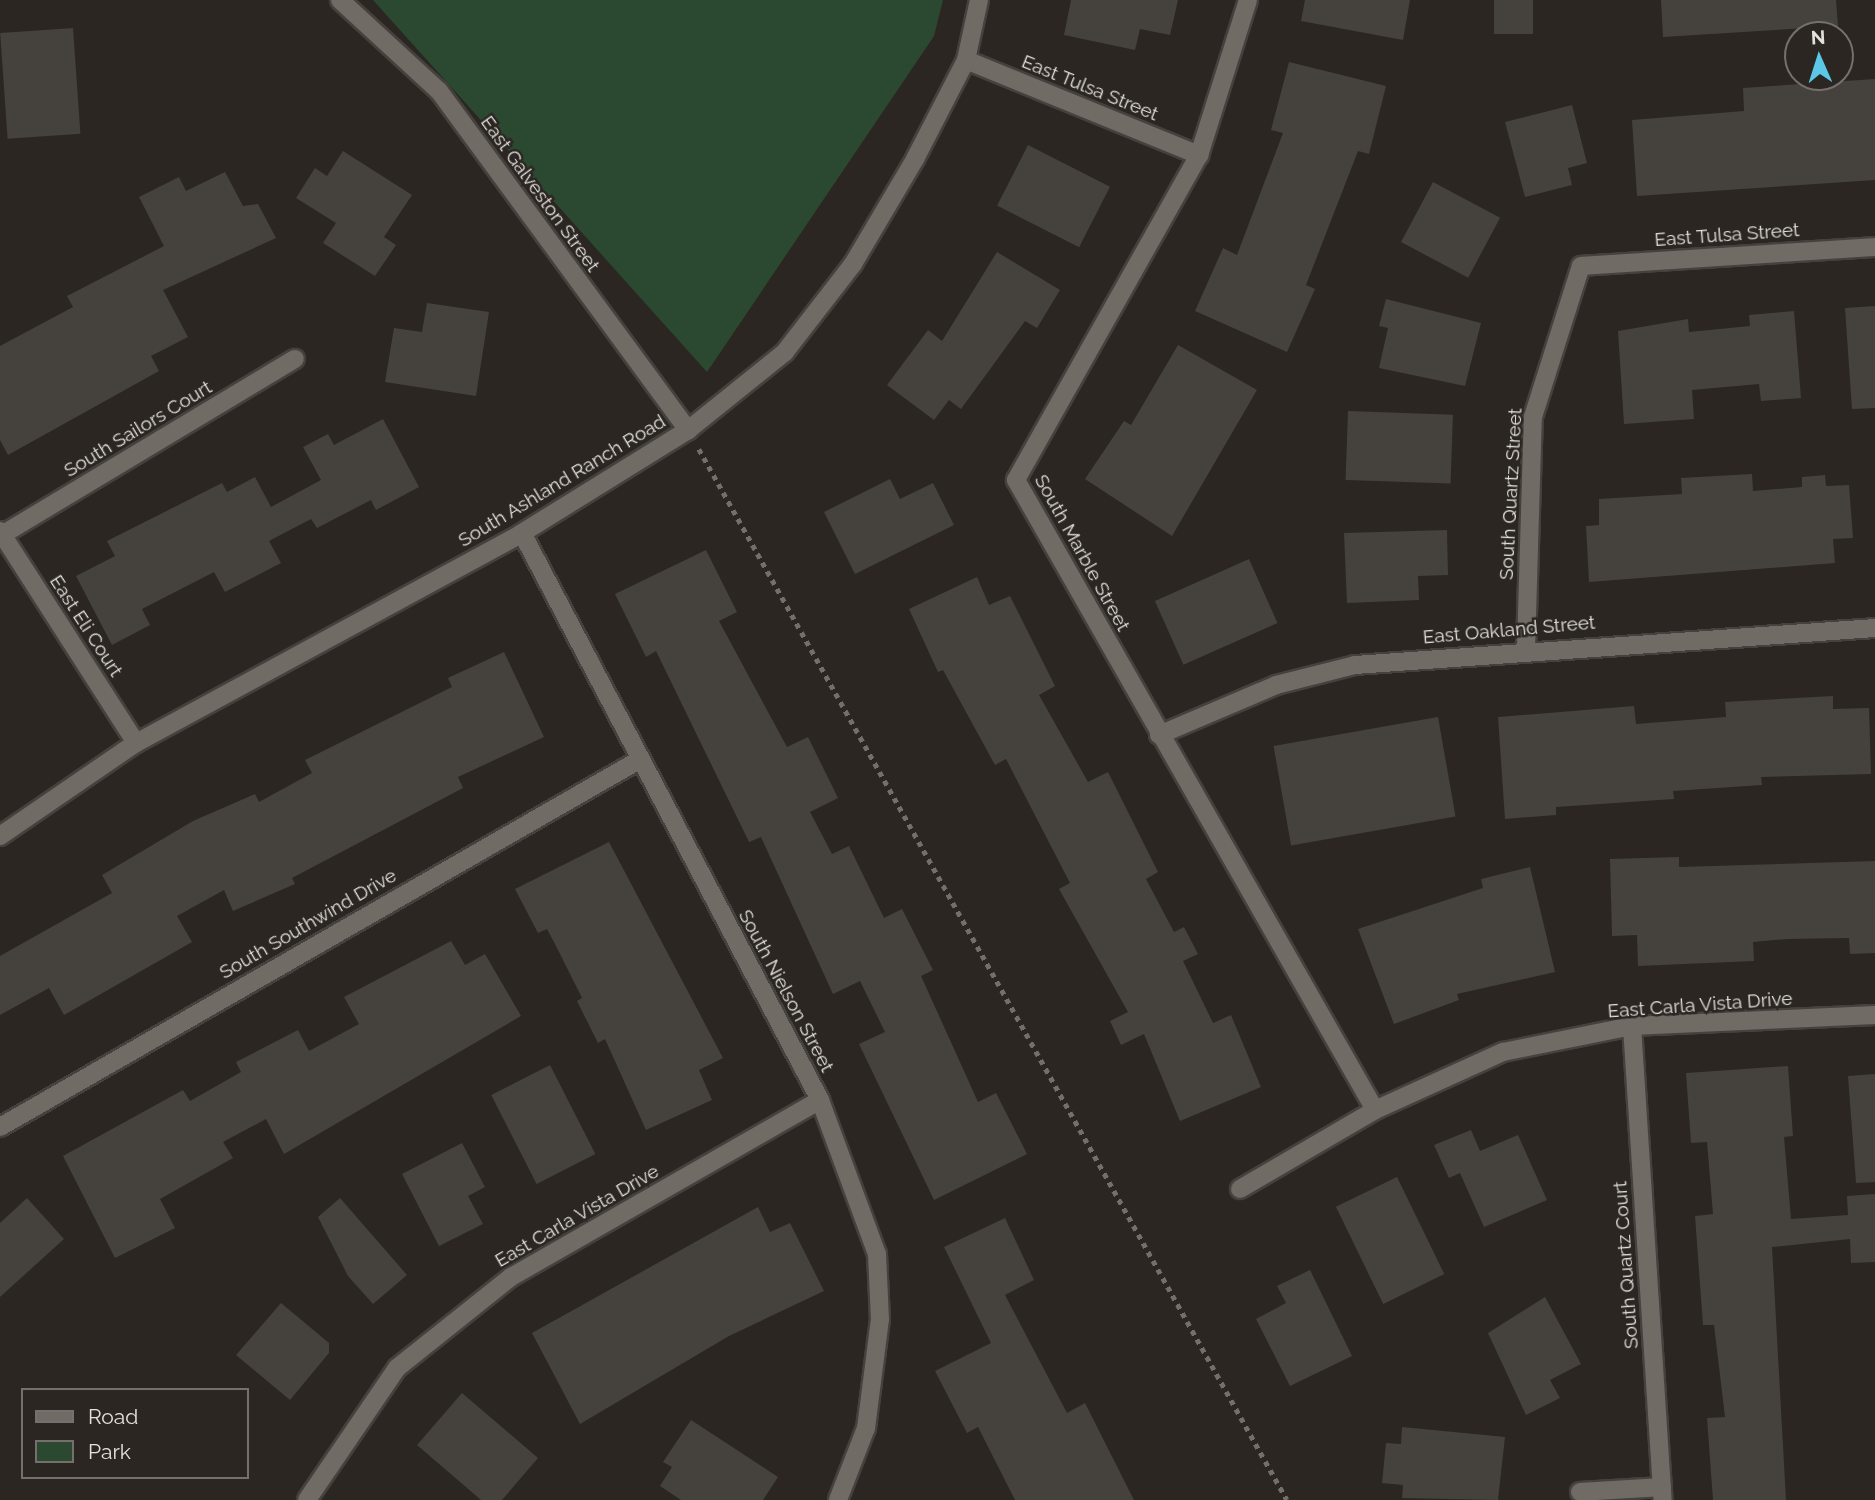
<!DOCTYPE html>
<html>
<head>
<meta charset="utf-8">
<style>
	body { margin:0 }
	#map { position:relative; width:1875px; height:1500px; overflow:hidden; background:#2b2622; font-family:Raleway,sans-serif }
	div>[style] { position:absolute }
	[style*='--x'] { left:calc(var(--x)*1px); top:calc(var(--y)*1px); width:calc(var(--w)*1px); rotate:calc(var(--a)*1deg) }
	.green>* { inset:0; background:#2b4931 }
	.building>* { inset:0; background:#45413c; transform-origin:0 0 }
	.path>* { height:4.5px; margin-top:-2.25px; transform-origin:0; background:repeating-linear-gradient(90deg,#736f6b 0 5px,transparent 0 10px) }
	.roads { filter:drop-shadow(2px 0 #45413e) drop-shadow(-2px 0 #45413e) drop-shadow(0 2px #45413e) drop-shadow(0 -2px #45413e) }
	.minor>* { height:18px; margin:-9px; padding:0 9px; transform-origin:9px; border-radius:9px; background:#716b66 }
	span { translate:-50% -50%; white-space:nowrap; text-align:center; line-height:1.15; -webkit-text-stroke:5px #2b2622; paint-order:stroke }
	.street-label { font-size:19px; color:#e3e0dd }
	.legend { position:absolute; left:21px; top:1388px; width:228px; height:91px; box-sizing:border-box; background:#2b2622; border:2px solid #75706d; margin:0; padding:9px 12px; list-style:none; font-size:21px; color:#e3e0dd }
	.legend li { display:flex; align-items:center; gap:14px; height:35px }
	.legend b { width:35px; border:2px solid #75706d }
	.north { position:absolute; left:1784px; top:21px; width:70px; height:70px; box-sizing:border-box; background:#2b2622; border:2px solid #75706d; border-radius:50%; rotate:357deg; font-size:19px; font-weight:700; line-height:28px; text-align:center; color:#e3e0dd }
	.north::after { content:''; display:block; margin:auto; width:24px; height:32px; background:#5ac8e6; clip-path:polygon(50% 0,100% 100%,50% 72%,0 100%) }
</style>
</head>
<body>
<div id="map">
	<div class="green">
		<div style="clip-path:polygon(373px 0,943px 0,934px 36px,707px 372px)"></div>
	</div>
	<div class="building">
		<div style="clip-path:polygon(1071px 0,1178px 0,1170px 35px,1140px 29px,1135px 50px,1064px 35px)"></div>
		<div style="clip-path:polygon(1305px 0,1410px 0,1403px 40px,1301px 21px)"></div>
		<div style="left:1494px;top:0;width:39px;height:34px"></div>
		<div style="clip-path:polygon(1661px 0,1836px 0,1838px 26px,1663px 37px)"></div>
		<div style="left:73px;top:28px;width:106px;height:73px;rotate:86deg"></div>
		<div style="clip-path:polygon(1289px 62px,1386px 86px,1369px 154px,1358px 151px,1306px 285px,1315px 289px,1287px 352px,1195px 311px,1223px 248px,1237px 255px,1283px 133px,1271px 130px)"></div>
		<div style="clip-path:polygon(1875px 79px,1875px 180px,1637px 196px,1632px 120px,1744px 111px,1743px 88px)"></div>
		<div style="clip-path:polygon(1572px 105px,1587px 163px,1568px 168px,1572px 185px,1525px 197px,1505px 122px)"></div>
		<div style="left:1028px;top:145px;width:92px;height:68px;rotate:27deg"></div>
		<div style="clip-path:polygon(343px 151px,412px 195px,384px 237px,396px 245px,375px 276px,323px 243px,336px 223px,296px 198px,315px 168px,327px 176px)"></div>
		<div style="clip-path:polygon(225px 172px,243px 206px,258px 204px,276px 238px,163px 290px,188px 337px,151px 356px,159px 371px,8px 455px,0 440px,0 346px,73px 307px,67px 296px,164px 246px,139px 197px,179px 177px,186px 191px)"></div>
		<div style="left:1433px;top:182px;width:76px;height:68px;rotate:28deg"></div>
		<div style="clip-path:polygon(997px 252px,1060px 290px,1037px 328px,1025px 321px,961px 409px,949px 400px,934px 420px,887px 385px,928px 330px,942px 341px)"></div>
		<div style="clip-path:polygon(1386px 299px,1481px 323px,1465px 386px,1379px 368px,1388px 328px,1379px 326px)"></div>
		<div style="clip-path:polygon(427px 303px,489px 312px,476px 396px,385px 382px,394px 328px,422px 332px)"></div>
		<div style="clip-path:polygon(1875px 306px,1875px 408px,1852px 409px,1845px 308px)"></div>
		<div style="clip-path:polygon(1794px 311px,1801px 398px,1761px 401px,1759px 384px,1692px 390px,1694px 419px,1624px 424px,1618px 331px,1688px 319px,1689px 332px,1750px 326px,1749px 315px)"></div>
		<div style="clip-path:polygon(1178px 345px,1257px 390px,1172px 536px,1085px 479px,1124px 421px,1131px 425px)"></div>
		<div style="left:1348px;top:411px;width:105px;height:69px;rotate:2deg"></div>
		<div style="clip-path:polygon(383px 419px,419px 487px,376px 510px,371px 500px,317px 528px,311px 519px,269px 541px,281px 563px,225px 592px,214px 572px,142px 609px,150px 625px,112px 645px,76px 576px,115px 556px,107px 541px,222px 483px,227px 492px,255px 477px,271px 507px,321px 480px,303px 447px,328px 434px,334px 445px)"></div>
		<div style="clip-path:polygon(1752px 474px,1753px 491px,1802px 487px,1802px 477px,1825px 475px,1826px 486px,1849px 485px,1853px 538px,1833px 539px,1835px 563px,1589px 582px,1586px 526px,1599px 525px,1599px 499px,1682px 494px,1681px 478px)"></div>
		<div style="clip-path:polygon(890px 479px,900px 499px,933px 483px,954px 525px,855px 574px,824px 512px)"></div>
		<div style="clip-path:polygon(1447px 530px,1448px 575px,1418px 576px,1419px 600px,1347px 603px,1344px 533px)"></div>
		<div style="clip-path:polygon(706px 550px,737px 612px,719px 621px,787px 747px,808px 737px,838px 798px,810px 812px,832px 854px,849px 846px,884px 918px,902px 909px,933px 970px,921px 976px,978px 1102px,996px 1093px,1027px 1154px,934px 1200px,859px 1044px,885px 1032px,860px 981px,833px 994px,761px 837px,749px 842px,656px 651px,646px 657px,615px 594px)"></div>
		<div style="left:1249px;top:559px;width:70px;height:103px;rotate:66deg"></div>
		<div style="clip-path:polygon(977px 577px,989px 605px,1010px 596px,1055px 686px,1039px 695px,1088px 782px,1108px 772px,1158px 872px,1146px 879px,1174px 932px,1184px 927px,1198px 954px,1183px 961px,1213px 1023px,1231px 1015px,1261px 1087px,1180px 1121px,1144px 1034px,1121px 1045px,1110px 1021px,1128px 1012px,1059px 889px,1070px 883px,1006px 759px,995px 765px,943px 670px,938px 672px,909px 609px)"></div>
		<div style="clip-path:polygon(504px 652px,544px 737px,458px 777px,463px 788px,292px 878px,295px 884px,233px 911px,224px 890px,177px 916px,192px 942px,64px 1015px,49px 988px,0 1015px,0 956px,112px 893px,102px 875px,193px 821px,255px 794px,259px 802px,312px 773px,305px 760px,452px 687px,448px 678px)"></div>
		<div style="clip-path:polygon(1833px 696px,1833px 709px,1869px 708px,1871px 774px,1761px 777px,1762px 785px,1673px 791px,1674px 799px,1556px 807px,1556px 815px,1505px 819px,1498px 717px,1634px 706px,1636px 724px,1726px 717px,1725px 702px)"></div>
		<div style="left:1438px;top:717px;width:101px;height:167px;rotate:80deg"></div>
		<div style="clip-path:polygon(609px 842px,723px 1058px,699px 1070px,712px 1100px,646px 1130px,605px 1039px,598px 1043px,577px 1001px,582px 998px,556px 946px,547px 929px,538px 933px,515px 889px)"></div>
		<div style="clip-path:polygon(1679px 857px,1679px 867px,1875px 861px,1875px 953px,1850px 954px,1849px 938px,1787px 939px,1753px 942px,1754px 961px,1638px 966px,1637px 935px,1612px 936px,1610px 859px)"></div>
		<div style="clip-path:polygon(1530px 867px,1555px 972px,1457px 994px,1459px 1000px,1394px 1024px,1358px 929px,1483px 888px,1481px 879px)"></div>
		<div style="clip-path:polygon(451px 941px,465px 965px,485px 954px,521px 1016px,284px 1154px,266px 1119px,223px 1142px,233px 1158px,160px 1199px,175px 1228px,115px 1258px,63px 1156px,183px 1090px,190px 1101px,241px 1072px,236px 1062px,298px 1030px,309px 1051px,359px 1024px,344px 997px)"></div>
		<div style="left:550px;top:1065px;width:100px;height:66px;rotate:63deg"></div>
		<div style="clip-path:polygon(1788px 1066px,1793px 1136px,1784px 1137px,1791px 1219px,1848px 1215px,1847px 1196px,1875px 1194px,1875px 1262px,1851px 1263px,1850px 1239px,1772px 1247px,1786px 1500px,1713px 1500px,1707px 1418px,1725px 1417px,1714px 1325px,1703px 1325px,1695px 1216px,1713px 1214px,1707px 1142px,1691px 1143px,1686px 1073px)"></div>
		<div style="clip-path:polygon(1875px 1074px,1875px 1182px,1856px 1183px,1848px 1076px)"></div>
		<div style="clip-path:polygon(1471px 1130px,1480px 1151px,1518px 1135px,1547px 1200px,1484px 1227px,1460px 1173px,1449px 1178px,1434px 1145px)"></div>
		<div style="clip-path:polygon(462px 1143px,485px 1187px,468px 1196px,483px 1224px,439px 1246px,402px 1174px)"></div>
		<div style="left:1397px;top:1177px;width:108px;height:68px;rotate:64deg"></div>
		<div style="clip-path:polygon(27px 1198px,64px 1239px,0 1297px,0 1223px)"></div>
		<div style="clip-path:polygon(340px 1198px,407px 1275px,373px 1304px,348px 1276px,318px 1217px)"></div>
		<div style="clip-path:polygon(758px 1207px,770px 1232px,790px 1223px,824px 1291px,729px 1336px,580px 1424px,532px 1333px)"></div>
		<div style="clip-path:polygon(1005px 1218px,1034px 1280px,1005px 1295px,1067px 1413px,1085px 1403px,1134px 1500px,1015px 1500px,978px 1427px,967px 1433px,935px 1371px,991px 1343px,944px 1247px)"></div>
		<div style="clip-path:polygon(1310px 1270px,1352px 1356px,1290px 1386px,1256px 1319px,1286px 1303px,1277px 1286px)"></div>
		<div style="clip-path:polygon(1545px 1297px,1581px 1364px,1550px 1380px,1560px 1398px,1526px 1415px,1488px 1333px)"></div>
		<div style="clip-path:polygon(281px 1303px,329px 1343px,329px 1353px,290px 1400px,236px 1355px)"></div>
		<div style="clip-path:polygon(462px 1393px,538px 1458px,502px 1500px,481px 1500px,417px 1445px)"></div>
		<div style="clip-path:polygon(691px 1420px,778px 1477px,763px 1500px,681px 1500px,660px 1486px,672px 1467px,663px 1462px)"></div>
		<div style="clip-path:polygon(1402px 1427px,1505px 1437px,1498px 1500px,1402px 1498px,1403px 1485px,1382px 1483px,1386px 1443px,1401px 1444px)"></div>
	</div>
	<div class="path">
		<div style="--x:699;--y:449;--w:1204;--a:60.77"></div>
	</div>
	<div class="roads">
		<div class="minor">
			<div style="--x:340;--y:0;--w:134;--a:42.6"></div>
			<div style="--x:439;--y:91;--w:421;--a:53.7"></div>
			<div style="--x:1248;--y:0;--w:163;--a:107.5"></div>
			<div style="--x:1199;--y:155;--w:373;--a:119.4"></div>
			<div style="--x:1016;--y:480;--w:725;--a:60.32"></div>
			<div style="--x:966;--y:60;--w:252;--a:22.2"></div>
			<div style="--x:0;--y:531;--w:252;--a:57.3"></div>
			<div style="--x:522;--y:533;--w:641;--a:62.27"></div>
			<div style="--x:820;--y:1100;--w:164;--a:69.7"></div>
			<div style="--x:877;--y:1254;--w:65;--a:87.4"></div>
			<div style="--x:880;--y:1319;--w:110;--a:97.3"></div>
			<div style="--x:866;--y:1428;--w:77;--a:111.3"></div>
			<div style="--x:0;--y:536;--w:344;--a:-31"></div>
			<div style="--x:1526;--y:648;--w:231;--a:-88.3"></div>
			<div style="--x:1533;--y:417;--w:158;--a:-72.4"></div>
			<div style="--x:1581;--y:266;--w:295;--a:-3.7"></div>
			<div style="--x:1159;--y:735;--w:127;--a:-23.1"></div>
			<div style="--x:1276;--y:685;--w:81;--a:-14.2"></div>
			<div style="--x:1355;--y:665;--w:521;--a:-4.07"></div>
			<div style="--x:0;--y:836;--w:165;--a:-34.4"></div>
			<div style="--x:136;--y:743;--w:439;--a:-28.5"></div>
			<div style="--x:522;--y:533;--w:195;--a:-31.8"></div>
			<div style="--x:688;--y:430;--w:124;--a:-38.8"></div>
			<div style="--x:785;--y:352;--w:111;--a:-52.3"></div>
			<div style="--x:853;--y:264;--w:122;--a:-59.4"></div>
			<div style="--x:915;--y:159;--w:111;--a:-62.7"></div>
			<div style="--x:966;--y:60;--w:61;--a:-77.8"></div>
			<div style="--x:1632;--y:1026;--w:475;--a:86.3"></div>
			<div style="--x:0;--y:1127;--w:737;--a:-29.87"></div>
			<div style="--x:1240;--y:1189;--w:156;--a:-30.3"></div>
			<div style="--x:1375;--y:1110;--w:141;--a:-24.4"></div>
			<div style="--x:1503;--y:1052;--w:132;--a:-11.4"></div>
			<div style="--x:1632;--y:1026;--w:243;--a:-2.6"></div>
			<div style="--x:1580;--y:1492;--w:82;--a:-3.5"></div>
			<div style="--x:307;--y:1500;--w:160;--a:-55.7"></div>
			<div style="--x:397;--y:1368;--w:146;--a:-38.6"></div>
			<div style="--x:511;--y:1277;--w:356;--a:-29.8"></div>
		</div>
	</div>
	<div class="street-label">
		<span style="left:1090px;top:88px;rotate:22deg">East Tulsa Street</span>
		<span style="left:540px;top:194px;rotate:54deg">East Galveston Street</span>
		<span style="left:1727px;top:235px;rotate:-4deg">East Tulsa Street</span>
		<span style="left:138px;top:429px;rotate:-31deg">South Sailors Court</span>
		<span style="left:562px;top:481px;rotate:-31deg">South Ashland Ranch Road</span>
		<span style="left:1511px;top:494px;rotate:-87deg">South Quartz Street</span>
		<span style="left:1082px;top:553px;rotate:61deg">South Marble Street</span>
		<span style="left:86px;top:626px;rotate:57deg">East Eli Court</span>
		<span style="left:1509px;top:630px;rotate:-5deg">East Oakland Street</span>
		<span style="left:308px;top:924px;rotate:-30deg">South Southwind Drive</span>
		<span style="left:786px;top:991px;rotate:62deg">South Nielson Street</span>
		<span style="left:1700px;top:1005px;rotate:-4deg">East Carla Vista Drive</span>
		<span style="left:577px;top:1216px;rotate:-30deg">East Carla Vista Drive</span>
		<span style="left:1626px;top:1265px;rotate:-94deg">South Quartz Court</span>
	</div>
	<ul class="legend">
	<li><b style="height:9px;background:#716b66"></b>Road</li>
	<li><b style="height:19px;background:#2b4931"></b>Park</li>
	</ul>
	<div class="north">N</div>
</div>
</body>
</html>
